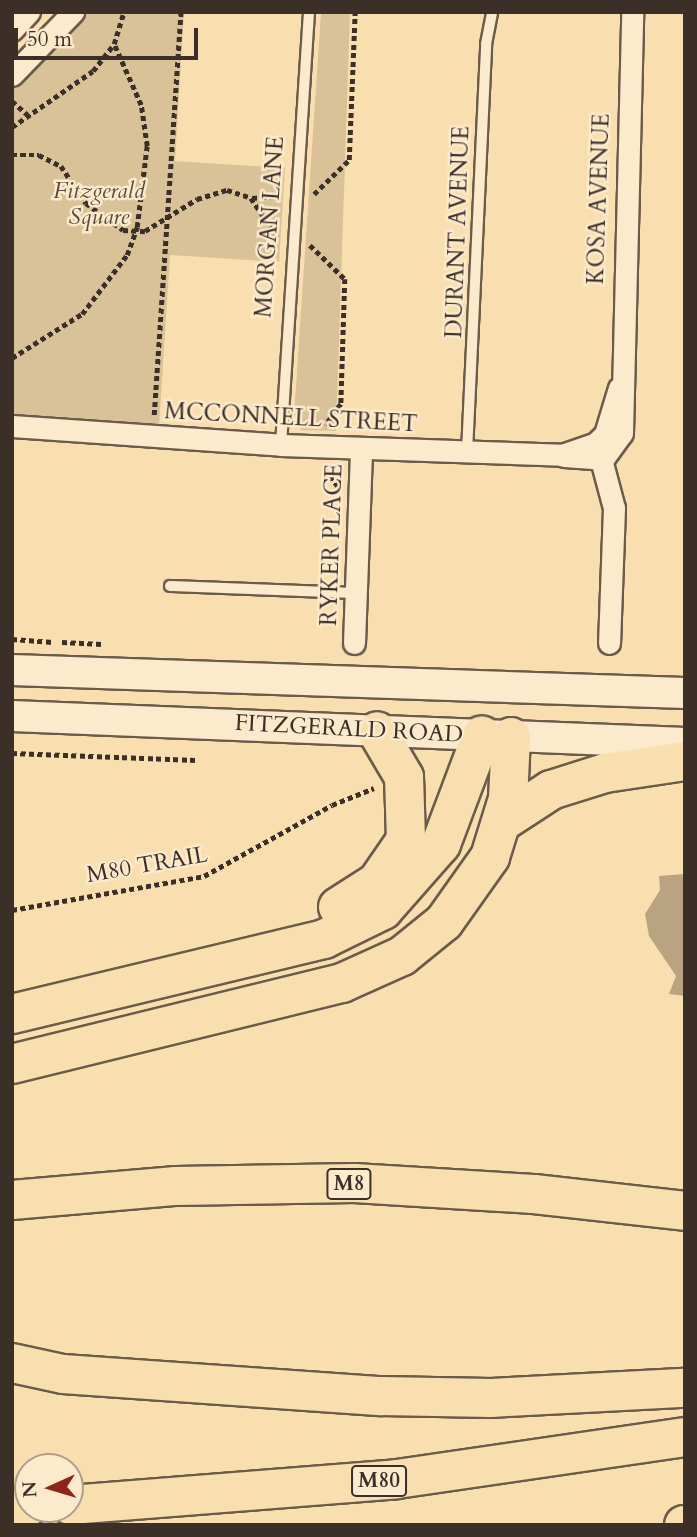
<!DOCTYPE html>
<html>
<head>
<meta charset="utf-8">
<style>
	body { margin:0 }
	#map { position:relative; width:697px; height:1537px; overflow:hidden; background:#f9dfaf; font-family:Cardo,serif }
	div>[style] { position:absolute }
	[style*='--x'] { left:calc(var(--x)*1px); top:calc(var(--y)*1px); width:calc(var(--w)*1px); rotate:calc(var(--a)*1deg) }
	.green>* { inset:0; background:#d9c198 }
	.water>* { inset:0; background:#b9a381 }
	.path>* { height:4.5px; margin-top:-2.25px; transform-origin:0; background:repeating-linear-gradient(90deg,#3c2f28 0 5px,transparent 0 8.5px) }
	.roads { filter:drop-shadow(2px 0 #6b5b4a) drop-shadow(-2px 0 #6b5b4a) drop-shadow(0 2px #6b5b4a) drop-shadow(0 -2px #6b5b4a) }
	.lane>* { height:10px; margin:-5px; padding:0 5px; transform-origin:5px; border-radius:5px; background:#fbeacb }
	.street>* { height:21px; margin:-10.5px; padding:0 10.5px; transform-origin:10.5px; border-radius:10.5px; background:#fbeacb }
	.secondary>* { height:30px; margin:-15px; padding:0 15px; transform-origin:15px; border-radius:15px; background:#fbeacb }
	.highway>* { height:38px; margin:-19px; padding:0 19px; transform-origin:19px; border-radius:19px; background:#f9dfaf }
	span { translate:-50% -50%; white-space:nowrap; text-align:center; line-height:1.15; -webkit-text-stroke:5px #fbeacb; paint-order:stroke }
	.shield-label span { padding:2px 5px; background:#fbeacb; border:2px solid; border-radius:5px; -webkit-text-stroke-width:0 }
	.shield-label { font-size:21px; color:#3c2f28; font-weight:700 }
	.park-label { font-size:23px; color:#5b4c3e; font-style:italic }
	.street-label { font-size:23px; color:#3c2f28 }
	.frame { position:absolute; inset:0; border:14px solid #3c2f28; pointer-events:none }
	.north { position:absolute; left:14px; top:1453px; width:70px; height:70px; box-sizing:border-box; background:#fbeacb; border:2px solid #af9f8a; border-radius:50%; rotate:266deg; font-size:19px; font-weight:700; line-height:28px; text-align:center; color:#3c2f28 }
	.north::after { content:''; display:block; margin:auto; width:24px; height:32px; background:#8f2418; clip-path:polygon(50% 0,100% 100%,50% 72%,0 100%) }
	.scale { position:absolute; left:14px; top:28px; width:184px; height:32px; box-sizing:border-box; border:4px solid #3c2f28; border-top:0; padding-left:9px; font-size:21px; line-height:24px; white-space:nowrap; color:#3c2f28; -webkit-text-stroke:5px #fbeacb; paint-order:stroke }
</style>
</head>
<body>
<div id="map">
	<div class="green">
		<div style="clip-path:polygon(81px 12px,184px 12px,175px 161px,285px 168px,279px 262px,170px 255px,159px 426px,12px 415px,12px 86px)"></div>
		<div style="clip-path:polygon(350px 12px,336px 431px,301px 430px,294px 416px,321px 13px)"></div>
	</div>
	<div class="water">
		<div style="clip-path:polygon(685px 874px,685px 996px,669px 994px,676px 976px,649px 936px,645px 914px,660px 890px,659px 876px)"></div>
	</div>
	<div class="path">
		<div style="--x:12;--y:101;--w:20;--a:41"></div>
		<div style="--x:12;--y:127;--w:98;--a:-34.7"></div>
		<div style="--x:93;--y:71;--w:34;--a:-52"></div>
		<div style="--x:114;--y:44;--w:34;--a:-73"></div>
		<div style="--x:12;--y:155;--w:27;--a:0"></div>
		<div style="--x:39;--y:155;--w:25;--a:27"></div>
		<div style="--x:61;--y:166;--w:45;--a:56"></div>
		<div style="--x:86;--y:203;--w:46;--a:36.1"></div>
		<div style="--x:123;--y:230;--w:22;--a:3"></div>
		<div style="--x:145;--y:231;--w:61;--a:-31.6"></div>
		<div style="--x:197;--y:199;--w:31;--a:-17"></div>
		<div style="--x:227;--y:190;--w:25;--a:18"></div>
		<div style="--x:251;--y:198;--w:48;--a:56"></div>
		<div style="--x:314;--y:194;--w:49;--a:-44.2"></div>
		<div style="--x:349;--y:160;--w:148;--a:-87.7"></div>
		<div style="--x:252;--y:198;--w:29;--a:-4"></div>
		<div style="--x:310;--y:245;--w:49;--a:44.2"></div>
		<div style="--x:345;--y:279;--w:125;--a:91.8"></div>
		<div style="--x:341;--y:404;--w:26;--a:126"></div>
		<div style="--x:12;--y:358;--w:83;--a:-32.2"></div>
		<div style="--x:82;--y:314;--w:74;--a:-52.7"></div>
		<div style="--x:127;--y:255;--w:30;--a:-70"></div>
		<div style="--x:137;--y:227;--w:82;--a:-83"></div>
		<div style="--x:147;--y:146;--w:41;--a:-98.3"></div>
		<div style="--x:141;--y:105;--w:67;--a:-113.9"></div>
		<div style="--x:154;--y:415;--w:404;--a:-86.2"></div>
		<div style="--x:325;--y:469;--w:21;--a:53"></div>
		<div style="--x:12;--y:639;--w:41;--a:4.2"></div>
		<div style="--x:62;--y:642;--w:40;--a:2.9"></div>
		<div style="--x:12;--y:753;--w:184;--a:2.2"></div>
		<div style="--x:12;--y:910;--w:195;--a:-10"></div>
		<div style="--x:204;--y:876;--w:146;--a:-29"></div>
		<div style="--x:332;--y:805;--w:45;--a:-22"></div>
	</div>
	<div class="roads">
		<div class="lane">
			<div style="--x:281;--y:445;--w:434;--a:-86.3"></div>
			<div style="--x:467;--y:452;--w:408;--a:-87.3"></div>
			<div style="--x:486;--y:44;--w:33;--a:-79"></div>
			<div style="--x:170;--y:586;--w:186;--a:2.2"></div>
		</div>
		<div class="street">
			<div style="--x:12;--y:30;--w:25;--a:-47"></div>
			<div style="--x:12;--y:75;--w:88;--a:-45.9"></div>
			<div style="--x:12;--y:426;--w:270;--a:4"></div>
			<div style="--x:281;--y:445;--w:281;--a:2"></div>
			<div style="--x:562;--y:455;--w:36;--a:-19"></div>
			<div style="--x:596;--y:443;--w:13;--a:-45"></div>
			<div style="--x:605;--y:434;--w:48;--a:-73.1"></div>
			<div style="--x:598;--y:448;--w:62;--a:75.1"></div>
			<div style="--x:614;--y:508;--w:135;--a:92.1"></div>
			<div style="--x:564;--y:456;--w:39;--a:4"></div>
			<div style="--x:603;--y:459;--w:32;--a:-54"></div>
			<div style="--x:622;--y:433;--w:421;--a:-88.6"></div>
			<div style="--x:354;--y:643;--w:195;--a:-87.9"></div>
		</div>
		<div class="secondary">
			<div style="--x:12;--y:670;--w:673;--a:1.96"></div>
			<div style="--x:12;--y:716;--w:674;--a:2.3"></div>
		</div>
		<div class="highway">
			<div style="--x:505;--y:820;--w:55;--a:-33.1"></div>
			<div style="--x:551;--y:790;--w:57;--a:-17.5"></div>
			<div style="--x:605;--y:773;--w:81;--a:-8.5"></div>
			<div style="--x:338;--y:907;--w:46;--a:-32.7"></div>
			<div style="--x:377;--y:882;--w:51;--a:-55.4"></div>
			<div style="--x:406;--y:840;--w:63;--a:-91.8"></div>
			<div style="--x:404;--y:777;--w:53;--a:-120.4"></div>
			<div style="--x:12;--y:1014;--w:321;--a:-13.5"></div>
			<div style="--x:324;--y:939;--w:66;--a:-26.2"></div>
			<div style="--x:383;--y:910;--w:88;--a:-48.7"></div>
			<div style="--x:441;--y:844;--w:116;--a:-69.4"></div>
			<div style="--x:12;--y:1064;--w:340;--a:-13.8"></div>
			<div style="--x:342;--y:983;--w:66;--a:-24.2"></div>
			<div style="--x:402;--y:956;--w:54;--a:-39"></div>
			<div style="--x:444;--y:922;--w:80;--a:-54.7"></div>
			<div style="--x:490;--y:857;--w:61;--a:-72.8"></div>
			<div style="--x:508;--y:799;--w:62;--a:-87.2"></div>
			<div style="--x:12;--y:1200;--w:165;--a:-4.9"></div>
			<div style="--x:176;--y:1186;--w:178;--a:-1"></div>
			<div style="--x:354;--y:1183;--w:180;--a:3.5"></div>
			<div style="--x:534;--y:1194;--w:152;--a:6.4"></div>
			<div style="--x:12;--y:1363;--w:52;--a:12.2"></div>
			<div style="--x:63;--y:1374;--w:319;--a:4"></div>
			<div style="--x:381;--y:1396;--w:110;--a:1"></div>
			<div style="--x:491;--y:1398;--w:194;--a:-3"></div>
			<div style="--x:70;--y:1505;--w:328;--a:-4.5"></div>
			<div style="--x:397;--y:1479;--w:291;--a:-8.3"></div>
			<div style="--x:12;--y:1508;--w:16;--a:-4"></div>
			<div style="--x:684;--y:1525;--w:1;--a:0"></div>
		</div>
	</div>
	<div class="shield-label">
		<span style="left:349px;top:1184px">M8</span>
		<span style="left:379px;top:1481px">M80</span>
	</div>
	<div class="park-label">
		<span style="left:99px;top:204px">Fitzgerald<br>Square</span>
	</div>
	<div class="street-label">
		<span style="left:599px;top:199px;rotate:-88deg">KOSA AVENUE</span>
		<span style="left:270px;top:227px;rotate:-86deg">MORGAN LANE</span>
		<span style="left:458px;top:232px;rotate:-88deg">DURANT AVENUE</span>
		<span style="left:291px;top:418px;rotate:3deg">MCCONNELL STREET</span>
		<span style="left:332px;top:545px;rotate:-88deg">RYKER PLACE</span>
		<span style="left:349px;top:729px;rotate:3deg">FITZGERALD ROAD</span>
		<span style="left:147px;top:865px;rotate:-10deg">M80 TRAIL</span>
	</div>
	<div class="frame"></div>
	<div class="north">N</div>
	<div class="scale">50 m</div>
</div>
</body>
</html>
